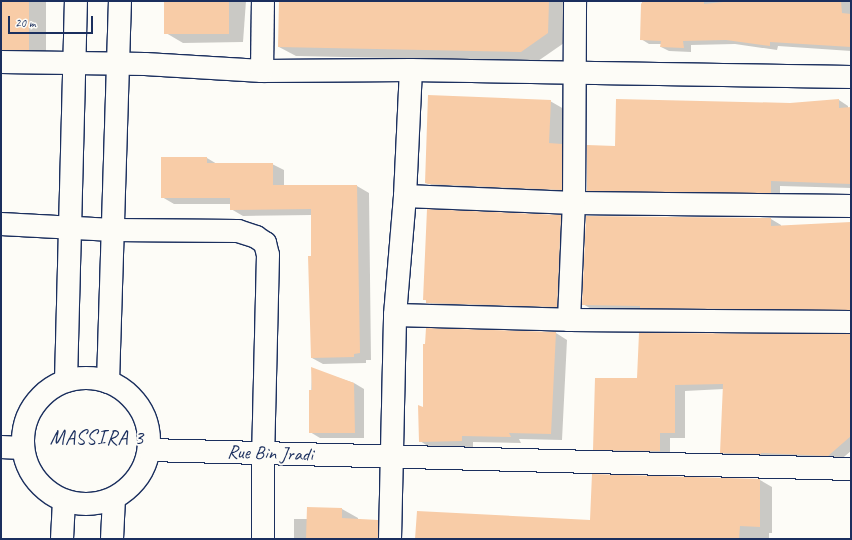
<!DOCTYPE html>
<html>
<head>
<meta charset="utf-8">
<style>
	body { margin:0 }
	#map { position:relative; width:852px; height:540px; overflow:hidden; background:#fdfcf7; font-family:Caveat,sans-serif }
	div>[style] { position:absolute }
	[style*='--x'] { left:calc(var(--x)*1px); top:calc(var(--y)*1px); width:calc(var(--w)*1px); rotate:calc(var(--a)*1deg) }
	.shadow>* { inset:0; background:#0003; transform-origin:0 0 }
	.building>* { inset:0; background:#f8cca7; transform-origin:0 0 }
	.roads { filter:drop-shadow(1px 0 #1b2f5e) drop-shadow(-1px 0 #1b2f5e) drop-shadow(0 1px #1b2f5e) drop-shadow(0 -1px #1b2f5e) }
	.street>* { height:22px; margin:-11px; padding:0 11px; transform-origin:11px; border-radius:11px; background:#fdfcf7 }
	.street>.ring { margin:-11px; padding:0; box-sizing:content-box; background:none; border:22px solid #fdfcf7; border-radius:50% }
	span { translate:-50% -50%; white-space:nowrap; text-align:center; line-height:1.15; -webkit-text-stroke:4px #fdfcf7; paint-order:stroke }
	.street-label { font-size:19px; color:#1b2f5e }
	.neighbourhood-label { font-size:20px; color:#1b2f5e; letter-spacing:1px }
	.frame { position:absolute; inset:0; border:2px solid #1b2f5e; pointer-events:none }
	.scale { position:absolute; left:8px; top:16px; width:85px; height:18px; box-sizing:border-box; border:2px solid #1b2f5e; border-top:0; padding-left:5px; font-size:12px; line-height:14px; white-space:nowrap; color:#1b2f5e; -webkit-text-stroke:3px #fdfcf7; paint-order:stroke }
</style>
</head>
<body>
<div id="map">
	<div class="shadow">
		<div style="left:1px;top:1px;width:45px;height:58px"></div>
		<div style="clip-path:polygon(165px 1px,246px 1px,243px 42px,183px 43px,166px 33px)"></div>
		<div style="clip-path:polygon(280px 1px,566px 1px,564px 43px,538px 61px,296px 56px,279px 47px)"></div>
		<div style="clip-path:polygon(642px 1px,851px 1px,851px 51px,778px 46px,777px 50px,735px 44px,691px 45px,691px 52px,669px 51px,661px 47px,662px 44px,649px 44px,641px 39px)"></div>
		<div style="clip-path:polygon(839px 100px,848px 106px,848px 108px,851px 108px,851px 188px,780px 186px,780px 197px,597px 195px,588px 190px,616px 147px,790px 104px)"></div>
		<div style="clip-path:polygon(550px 101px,564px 109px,563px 145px,575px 153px,575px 197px,440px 190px,426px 182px)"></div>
		<div style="clip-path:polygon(207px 158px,217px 164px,272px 164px,284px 170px,284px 186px,357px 186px,369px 193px,371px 360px,366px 360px,366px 363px,323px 364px,312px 358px,312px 215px,243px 216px,231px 209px,231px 204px,174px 204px,162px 197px)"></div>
		<div style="clip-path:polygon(561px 216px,575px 224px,571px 315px,441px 311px,424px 299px)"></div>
		<div style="clip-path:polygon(771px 219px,781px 225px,781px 227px,851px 223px,851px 315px,605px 309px,605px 311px,593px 310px,583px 304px)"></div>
		<div style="clip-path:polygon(427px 329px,556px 333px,567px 340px,562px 440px,519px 439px,521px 443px,473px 442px,473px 447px,431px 448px,420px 441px,424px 408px)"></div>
		<div style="clip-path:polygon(851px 335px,851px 451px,839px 461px,731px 458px,721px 452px,724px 389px,685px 391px,685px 438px,670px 438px,670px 457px,604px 455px,594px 449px,638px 379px)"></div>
		<div style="clip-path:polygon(312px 369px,354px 383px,364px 389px,364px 438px,320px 438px,310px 432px)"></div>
		<div style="clip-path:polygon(593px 476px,760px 480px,772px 487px,772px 533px,769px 533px,769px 539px,416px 539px,591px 521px)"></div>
		<div style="clip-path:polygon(342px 509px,358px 518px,358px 521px,372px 539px,294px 539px,294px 519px,307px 519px)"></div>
	</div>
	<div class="building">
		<div style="left:1px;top:1px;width:28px;height:49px"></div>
		<div style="left:164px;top:1px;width:65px;height:33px"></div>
		<div style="clip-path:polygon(279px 1px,549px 1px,548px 33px,521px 52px,278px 47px)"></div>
		<div style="clip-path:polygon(643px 1px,704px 1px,704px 4px,733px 1px,841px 1px,842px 13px,851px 14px,851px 47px,770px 42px,770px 46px,726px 40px,683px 41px,684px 48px,660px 47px,661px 41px,640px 40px,641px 4px)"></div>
		<div style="clip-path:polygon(428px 95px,551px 100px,549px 143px,562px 144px,562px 190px,428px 184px,425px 183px)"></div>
		<div style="clip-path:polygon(616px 99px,790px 103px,839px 99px,839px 108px,851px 107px,851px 184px,771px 181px,771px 193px,587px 191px,587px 145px,615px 146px)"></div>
		<div style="clip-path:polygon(161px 157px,207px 157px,207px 163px,273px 163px,273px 185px,357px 185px,360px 353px,354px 354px,354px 357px,311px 358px,308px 256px,311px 256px,311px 209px,230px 210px,230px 198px,161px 198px)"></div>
		<div style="clip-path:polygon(427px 209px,561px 215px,557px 307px,426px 303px,426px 300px,423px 300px)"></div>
		<div style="clip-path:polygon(586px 216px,771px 218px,771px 226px,851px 222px,851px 310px,640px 308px,640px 306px,582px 305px)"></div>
		<div style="clip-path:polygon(426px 328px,556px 332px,551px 434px,509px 433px,511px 437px,462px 436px,462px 441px,419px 442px,418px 405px,423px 407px,423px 344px,425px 344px)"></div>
		<div style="clip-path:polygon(639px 333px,851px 334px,851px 436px,828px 456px,761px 453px,761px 454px,720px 453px,723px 384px,675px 385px,675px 433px,660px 433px,660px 451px,593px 450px,595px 378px,637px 378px)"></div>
		<div style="clip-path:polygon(311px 367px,354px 383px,355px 433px,309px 433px,309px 390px,312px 390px)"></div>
		<div style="clip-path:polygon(592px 474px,760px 479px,760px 527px,740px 526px,739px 539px,415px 539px,417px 511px,590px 520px)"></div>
		<div style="clip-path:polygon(307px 507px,342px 508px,342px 518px,378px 520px,378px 539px,306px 539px)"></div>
	</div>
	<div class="roads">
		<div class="street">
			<div style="--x:1;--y:62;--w:144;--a:0.8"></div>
			<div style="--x:145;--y:64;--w:117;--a:3.4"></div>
			<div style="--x:262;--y:71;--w:149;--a:-0.4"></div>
			<div style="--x:411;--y:70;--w:440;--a:0.9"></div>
			<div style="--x:262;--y:71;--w:70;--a:-89.2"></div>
			<div style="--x:405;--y:196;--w:169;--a:2.4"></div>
			<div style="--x:574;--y:203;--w:277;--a:0.6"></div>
			<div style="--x:1;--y:224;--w:112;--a:3.1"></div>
			<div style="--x:113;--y:230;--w:125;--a:0.5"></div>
			<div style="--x:238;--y:231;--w:19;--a:18"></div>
			<div style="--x:256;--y:237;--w:11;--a:34"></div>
			<div style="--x:265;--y:243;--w:12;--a:76"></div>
			<div style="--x:268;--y:255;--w:199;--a:91.4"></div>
			<div style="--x:263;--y:454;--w:85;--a:90"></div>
			<div style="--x:395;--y:315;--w:174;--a:1.6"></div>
			<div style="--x:569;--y:320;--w:282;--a:0.4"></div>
			<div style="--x:569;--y:320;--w:117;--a:-87.6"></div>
			<div style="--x:574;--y:203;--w:202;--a:-89.7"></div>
			<div class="ring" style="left:23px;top:378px;width:104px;height:104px"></div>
			<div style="--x:66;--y:381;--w:380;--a:-88.5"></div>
			<div style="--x:108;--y:382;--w:381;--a:-88.2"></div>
			<div style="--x:1;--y:447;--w:21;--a:3"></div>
			<div style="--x:149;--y:450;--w:702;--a:1.55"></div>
			<div style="--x:62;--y:539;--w:38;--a:-87"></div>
			<div style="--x:112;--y:539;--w:41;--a:-87.2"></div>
			<div style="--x:390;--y:539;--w:224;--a:-88.7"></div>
			<div style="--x:395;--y:315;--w:119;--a:-85.2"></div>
			<div style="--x:405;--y:196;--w:126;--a:-87.3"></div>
		</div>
	</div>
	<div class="street-label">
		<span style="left:270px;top:454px;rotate:2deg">Rue Bin Jradi</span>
	</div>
	<div class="neighbourhood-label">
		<span style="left:97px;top:437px">MASSIRA 3</span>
	</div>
	<div class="frame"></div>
	<div class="scale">20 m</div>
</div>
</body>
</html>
